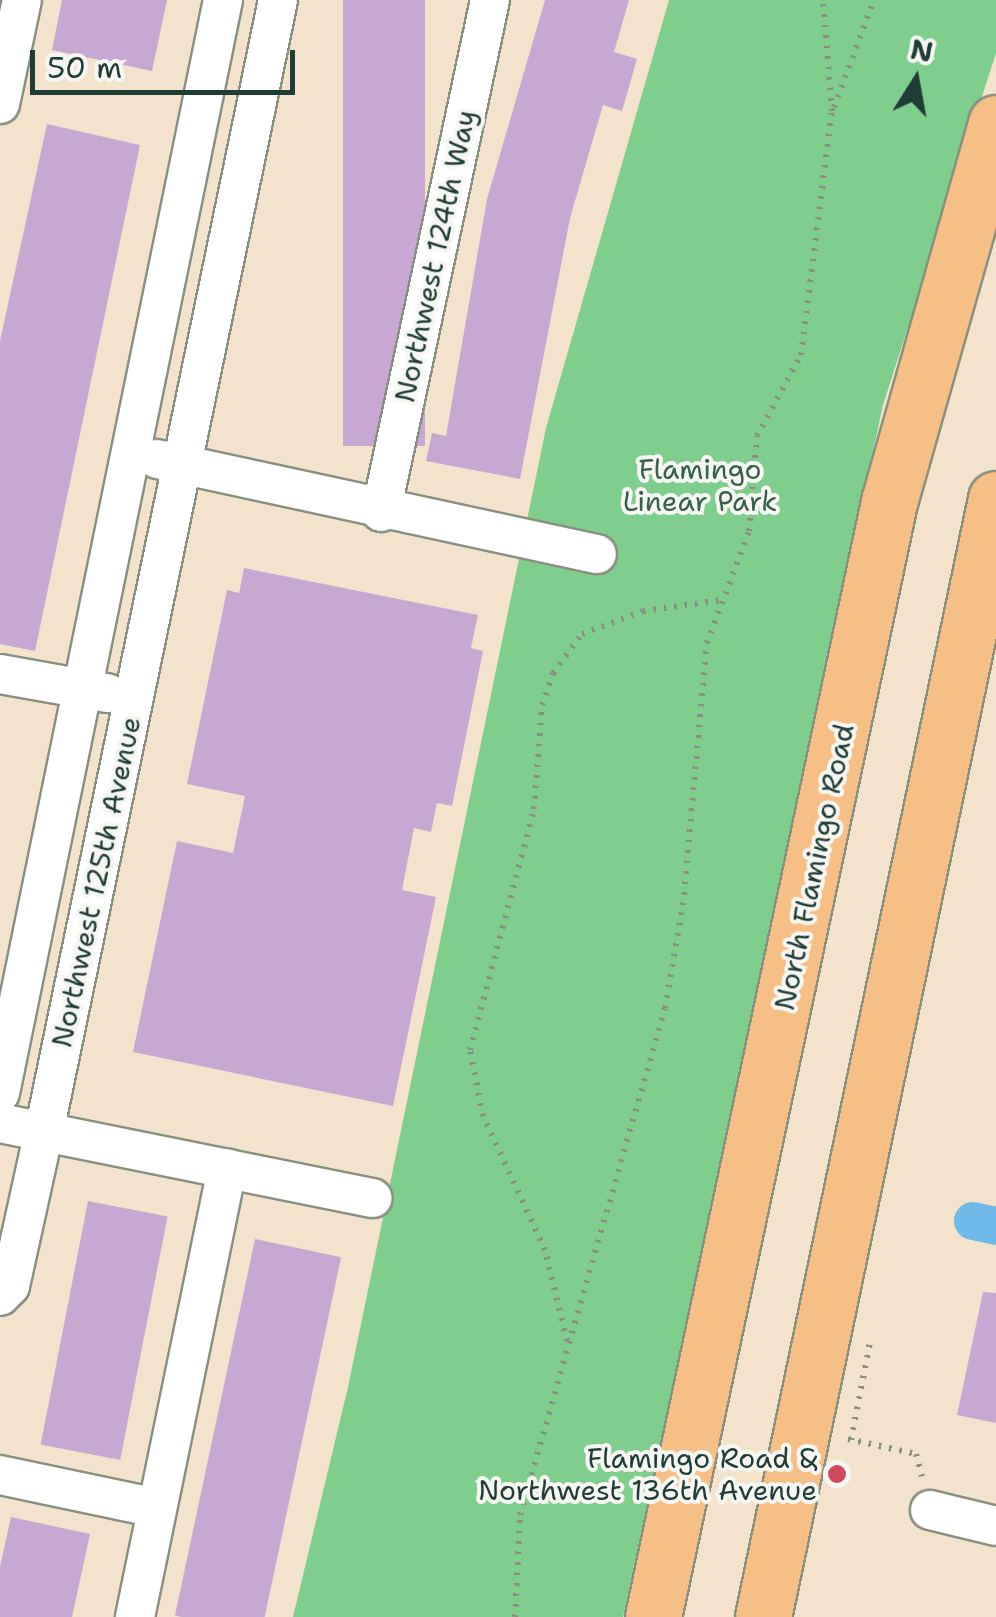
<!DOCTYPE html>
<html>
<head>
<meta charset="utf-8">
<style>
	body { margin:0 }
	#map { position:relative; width:996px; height:1617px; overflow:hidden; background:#f3e3cc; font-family:"Shantell Sans",sans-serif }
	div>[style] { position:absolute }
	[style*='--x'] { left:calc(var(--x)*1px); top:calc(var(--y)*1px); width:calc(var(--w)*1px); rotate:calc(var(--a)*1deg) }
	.green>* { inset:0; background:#80ce8e }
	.canal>* { height:38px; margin:-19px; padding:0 19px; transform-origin:19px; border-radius:19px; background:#6fbae8 }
	.building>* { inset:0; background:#c6a8d2; transform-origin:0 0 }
	.path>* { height:6px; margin-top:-3px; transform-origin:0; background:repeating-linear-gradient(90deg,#899080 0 2.5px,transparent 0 10.5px) }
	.roads { filter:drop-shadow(2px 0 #899080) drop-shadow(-2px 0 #899080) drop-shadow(0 2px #899080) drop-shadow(0 -2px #899080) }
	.minor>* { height:38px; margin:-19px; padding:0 19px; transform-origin:19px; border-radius:19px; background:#fff }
	.trunk>* { height:55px; margin:-27.5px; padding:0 27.5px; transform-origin:27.5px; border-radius:27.5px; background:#f5bf86 }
	.dots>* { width:28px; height:28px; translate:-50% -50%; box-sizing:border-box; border:5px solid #f6f6f2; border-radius:50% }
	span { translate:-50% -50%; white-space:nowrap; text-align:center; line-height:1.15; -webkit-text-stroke:8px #f6f6f2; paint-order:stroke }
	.street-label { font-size:28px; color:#1f3d34 }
	.park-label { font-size:28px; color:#37614a }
	.poi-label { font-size:28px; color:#1f3d34 }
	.right { translate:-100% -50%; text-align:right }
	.north { position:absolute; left:866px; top:30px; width:100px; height:100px; -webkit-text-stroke:8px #f6f6f2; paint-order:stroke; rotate:11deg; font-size:28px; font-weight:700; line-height:40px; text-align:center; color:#1f3d34 }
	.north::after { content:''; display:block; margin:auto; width:35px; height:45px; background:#1f3d34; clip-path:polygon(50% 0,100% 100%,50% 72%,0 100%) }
	.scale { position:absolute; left:30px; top:50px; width:265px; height:45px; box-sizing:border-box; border:5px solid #1f3d34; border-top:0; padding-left:12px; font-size:30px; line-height:35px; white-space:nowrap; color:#1f3d34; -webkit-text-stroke:8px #f6f6f2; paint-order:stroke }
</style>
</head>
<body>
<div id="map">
	<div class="green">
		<div style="clip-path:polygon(669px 0,996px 0,996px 53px,883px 405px,623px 1617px,293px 1617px,348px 1387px,546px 428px)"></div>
	</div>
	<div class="canal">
		<div style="--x:973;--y:1221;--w:24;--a:12"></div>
	</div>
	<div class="building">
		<div style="clip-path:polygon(62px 0,167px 0,152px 71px,52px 50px)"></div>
		<div style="left:343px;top:0;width:82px;height:446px"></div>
		<div style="clip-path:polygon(545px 0,629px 0,614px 52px,637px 59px,622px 111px,603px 105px,570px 218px,520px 479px,426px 461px,432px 433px,446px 436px,487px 199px)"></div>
		<div style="clip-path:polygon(47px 124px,140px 145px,35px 651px,0 644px,0 341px)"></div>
		<div style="clip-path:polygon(244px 568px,478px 615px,471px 648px,483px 651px,452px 806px,437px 803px,431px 832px,414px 828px,402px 890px,436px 897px,393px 1106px,133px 1052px,177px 841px,233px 853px,245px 796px,187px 784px,227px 590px,239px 593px)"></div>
		<div style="left:88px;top:1201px;width:81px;height:248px;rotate:11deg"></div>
		<div style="left:255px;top:1239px;width:88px;height:385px;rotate:12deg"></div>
		<div style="clip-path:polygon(983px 1292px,996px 1293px,996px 1423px,957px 1415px)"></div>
		<div style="clip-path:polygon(11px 1517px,90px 1534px,72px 1617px,0 1617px,0 1567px)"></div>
	</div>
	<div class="path">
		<div style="--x:834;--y:107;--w:114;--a:-69.5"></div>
		<div style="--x:567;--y:1341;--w:94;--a:-103.6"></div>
		<div style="--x:545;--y:1250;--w:148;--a:-114.8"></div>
		<div style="--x:483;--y:1116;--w:67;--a:-101.1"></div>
		<div style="--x:470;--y:1050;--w:249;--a:-75.1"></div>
		<div style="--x:534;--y:809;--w:104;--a:-85.6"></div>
		<div style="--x:542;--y:705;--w:34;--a:-71"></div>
		<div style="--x:553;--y:673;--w:49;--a:-53.4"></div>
		<div style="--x:582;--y:634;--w:65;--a:-20.7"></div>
		<div style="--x:643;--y:611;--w:79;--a:-8"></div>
		<div style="--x:848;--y:1439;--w:70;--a:12.4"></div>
		<div style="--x:916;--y:1454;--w:23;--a:75"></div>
		<div style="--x:851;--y:1440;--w:100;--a:-79"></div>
		<div style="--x:515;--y:1617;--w:102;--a:-87.2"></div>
		<div style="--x:520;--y:1515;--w:527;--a:-74.04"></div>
		<div style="--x:665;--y:1008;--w:105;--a:-80.1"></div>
		<div style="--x:683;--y:905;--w:263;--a:-84.8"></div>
		<div style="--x:707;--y:643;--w:120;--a:-69.4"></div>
		<div style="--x:749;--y:531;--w:95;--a:-85.2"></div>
		<div style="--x:757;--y:436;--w:92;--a:-61.5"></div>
		<div style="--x:801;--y:355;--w:246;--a:-82.8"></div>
		<div style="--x:832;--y:111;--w:111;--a:-94.6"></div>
	</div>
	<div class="roads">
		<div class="minor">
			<div style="--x:0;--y:104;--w:106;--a:-78.1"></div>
			<div style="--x:157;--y:459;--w:450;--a:12.2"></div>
			<div style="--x:381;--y:512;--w:523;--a:-77.98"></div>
			<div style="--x:0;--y:674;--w:109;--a:10.1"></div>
			<div style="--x:0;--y:1093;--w:1116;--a:-78.47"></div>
			<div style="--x:0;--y:1123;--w:380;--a:11.4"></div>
			<div style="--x:0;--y:1296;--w:14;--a:-45"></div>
			<div style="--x:10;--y:1286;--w:158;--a:-77.6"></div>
			<div style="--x:44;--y:1132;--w:1156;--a:-78.32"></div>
			<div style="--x:0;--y:1475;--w:160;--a:11.9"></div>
			<div style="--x:930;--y:1510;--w:68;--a:13.6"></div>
			<div style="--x:135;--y:1617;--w:458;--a:-78.4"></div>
		</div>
		<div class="trunk">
			<div style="--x:653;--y:1617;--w:1140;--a:-78.05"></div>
			<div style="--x:889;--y:502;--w:394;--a:-74.2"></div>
			<div style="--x:763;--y:1617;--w:1142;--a:-78.23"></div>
		</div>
	</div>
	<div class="dots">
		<div style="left:837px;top:1474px;background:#d1495b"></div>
	</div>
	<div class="street-label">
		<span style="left:435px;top:256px;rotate:-78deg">Northwest 124th Way</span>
		<span style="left:814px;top:867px;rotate:-78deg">North Flamingo Road</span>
		<span style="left:96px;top:882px;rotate:-78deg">Northwest 125th Avenue</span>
	</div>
	<div class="park-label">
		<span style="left:700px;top:485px">Flamingo<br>Linear Park</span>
	</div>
	<div class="poi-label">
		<span class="right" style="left:817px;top:1474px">Flamingo Road &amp;<br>Northwest 136th Avenue</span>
	</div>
	<div class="north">N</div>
	<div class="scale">50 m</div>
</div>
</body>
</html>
